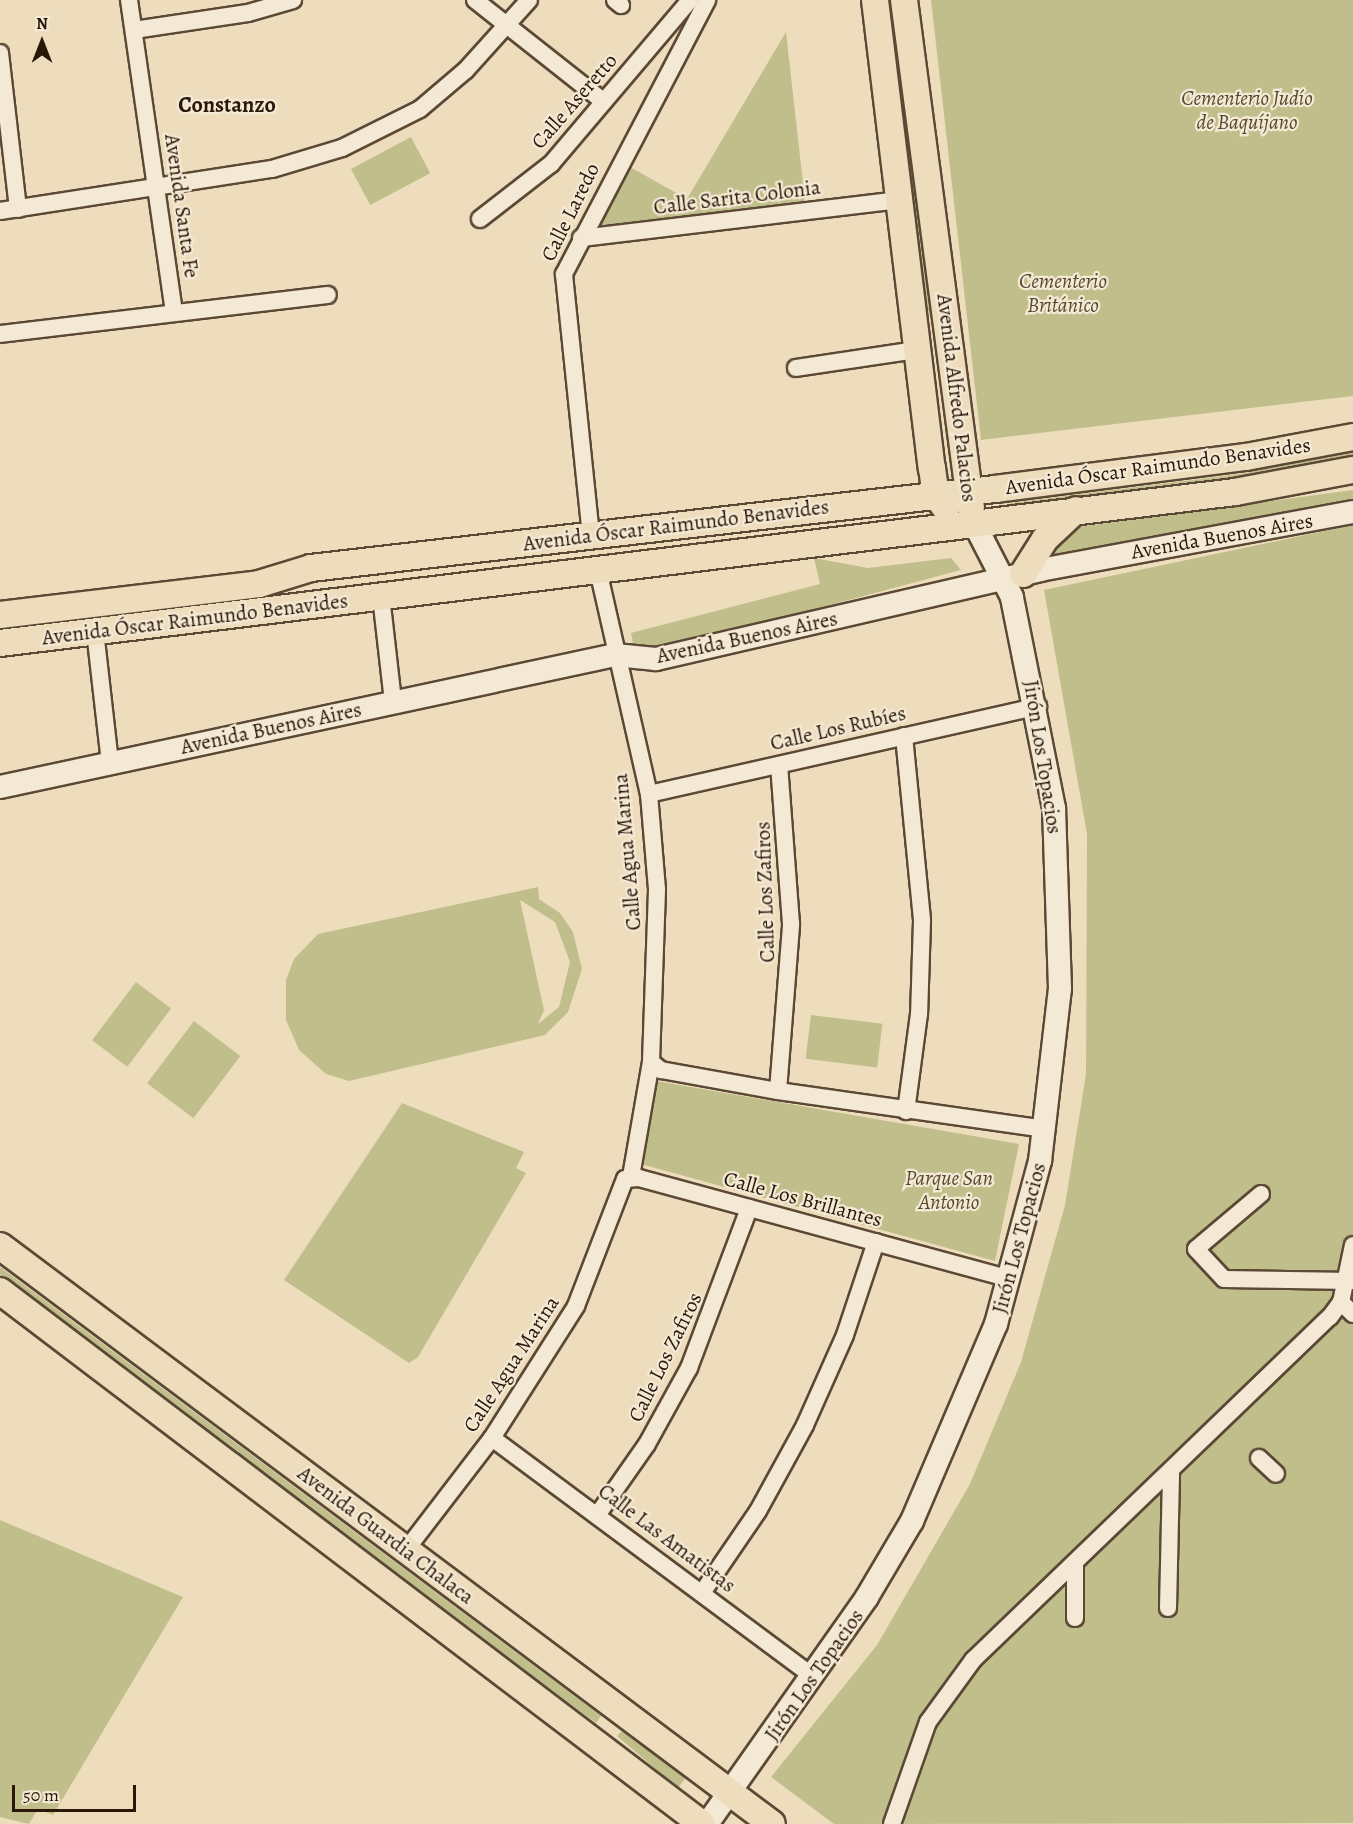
<!DOCTYPE html>
<html>
<head>
<meta charset="utf-8">
<style>
	body { margin:0 }
	#map { position:relative; width:1353px; height:1824px; overflow:hidden; background:#eeddbd; font-family:Alegreya,serif }
	div>[style] { position:absolute }
	[style*='--x'] { left:calc(var(--x)*1px); top:calc(var(--y)*1px); width:calc(var(--w)*1px); rotate:calc(var(--a)*1deg) }
	.green>* { inset:0; background:#c0bf8c; transform-origin:0 0 }
	.roads { filter:drop-shadow(2px 0 #5b4835) drop-shadow(-2px 0 #5b4835) drop-shadow(0 2px #5b4835) drop-shadow(0 -2px #5b4835) }
	.street>* { height:16px; margin:-8px; padding:0 8px; transform-origin:8px; border-radius:8px; background:#f4e9d4 }
	.secondary>* { height:22px; margin:-11px; padding:0 11px; transform-origin:11px; border-radius:11px; background:#f4e9d4 }
	.primary>* { height:26px; margin:-13px; padding:0 13px; transform-origin:13px; border-radius:13px; background:#eeddbd }
	span { translate:-50% -50%; white-space:nowrap; text-align:center; line-height:1.15; -webkit-text-stroke:4.5px #f4e9d4; paint-order:stroke }
	.park-label { font-size:21px; color:#574930; font-style:italic }
	.street-label { font-size:21px; color:#2a1708 }
	.neighbourhood-label { font-size:22px; color:#2a1708; font-weight:700 }
	.north { position:absolute; left:12px; top:12px; width:60px; height:60px; -webkit-text-stroke:4px #f4e9d4; paint-order:stroke; rotate:0deg; font-size:16px; font-weight:700; line-height:24px; text-align:center; color:#2a1708 }
	.north::after { content:''; display:block; margin:auto; width:21px; height:27px; background:#2a1708; clip-path:polygon(50% 0,100% 100%,50% 72%,0 100%) }
	.scale { position:absolute; left:12px; top:1785px; width:124px; height:27px; box-sizing:border-box; border:3px solid #2a1708; border-top:0; padding-left:8px; font-size:18px; line-height:21px; white-space:nowrap; color:#2a1708; -webkit-text-stroke:4px #f4e9d4; paint-order:stroke }
</style>
</head>
<body>
<div id="map">
	<div class="green">
		<div style="clip-path:polygon(898px 0,938px 315px,921px 316px,885px 1px)"></div>
		<div style="clip-path:polygon(931px 0,1353px 0,1353px 396px,981px 440px)"></div>
		<div style="clip-path:polygon(786px 32px,805px 201px,598px 227px,595px 223px,623px 163px,687px 199px)"></div>
		<div style="left:411px;top:137px;width:41px;height:68px;rotate:62deg"></div>
		<div style="clip-path:polygon(1353px 449px,1353px 458px,1251px 480px,1011px 509px,1011px 503px,1240px 474px)"></div>
		<div style="clip-path:polygon(1353px 490px,1353px 498px,1051px 558px,1071px 528px)"></div>
		<div style="clip-path:polygon(1353px 525px,1353px 1823px,834px 1824px,771px 1777px,877px 1645px,970px 1484px,1021px 1362px,1065px 1205px,1086px 1074px,1087px 834px,1044px 590px)"></div>
		<div style="clip-path:polygon(814px 558px,868px 568px,951px 558px,961px 570px,669px 648px,633px 644px,631px 633px,820px 584px)"></div>
		<div style="clip-path:polygon(evenodd,538px 887px,539px 899px,560px 913px,573px 932px,582px 969px,568px 1012px,545px 1035px,349px 1081px,326px 1074px,299px 1050px,286px 1020px,286px 980px,294px 959px,318px 934px,538px 887px,520px 900px,555px 922px,570px 962px,559px 1007px,538px 1024px,544px 1010px,520px 900px)"></div>
		<div style="left:136px;top:982px;width:44px;height:73px;rotate:37deg"></div>
		<div style="left:811px;top:1015px;width:72px;height:44px;rotate:7deg"></div>
		<div style="left:194px;top:1021px;width:58px;height:78px;rotate:37deg"></div>
		<div style="clip-path:polygon(651px 1080px,1019px 1144px,995px 1261px,637px 1163px)"></div>
		<div style="clip-path:polygon(402px 1103px,524px 1152px,516px 1168px,526px 1173px,418px 1357px,409px 1363px,284px 1280px)"></div>
		<div style="clip-path:polygon(0 1267px,601px 1716px,596px 1723px,106px 1361px,0 1277px)"></div>
		<div style="clip-path:polygon(0 1520px,183px 1597px,53px 1815px,38px 1809px,29px 1824px,0 1817px)"></div>
		<div style="clip-path:polygon(623px 1730px,687px 1776px,678px 1788px,617px 1736px)"></div>
	</div>
	<div class="roads">
		<div class="street">
			<div style="--x:129;--y:0;--w:315;--a:81.8"></div>
			<div style="--x:475;--y:0;--w:164;--a:38.3"></div>
			<div style="--x:615;--y:0;--w:8;--a:40"></div>
			<div style="--x:134;--y:30;--w:115;--a:-8.5"></div>
			<div style="--x:248;--y:13;--w:47;--a:-16.1"></div>
			<div style="--x:0;--y:53;--w:157;--a:83.4"></div>
			<div style="--x:0;--y:211;--w:275;--a:-8.8"></div>
			<div style="--x:272;--y:169;--w:73;--a:-16.7"></div>
			<div style="--x:342;--y:148;--w:87;--a:-26.6"></div>
			<div style="--x:420;--y:109;--w:60;--a:-40.3"></div>
			<div style="--x:466;--y:70;--w:94;--a:-48"></div>
			<div style="--x:480;--y:219;--w:90;--a:-37.8"></div>
			<div style="--x:551;--y:164;--w:215;--a:-49.7"></div>
			<div style="--x:581;--y:238;--w:319;--a:-6.8"></div>
			<div style="--x:0;--y:334;--w:330;--a:-6.8"></div>
			<div style="--x:796;--y:368;--w:122;--a:-8.5"></div>
			<div style="--x:591;--y:536;--w:263;--a:-95.9"></div>
			<div style="--x:564;--y:274;--w:309;--a:-62.4"></div>
			<div style="--x:598;--y:570;--w:230;--a:77.2"></div>
			<div style="--x:649;--y:794;--w:96;--a:85.2"></div>
			<div style="--x:657;--y:890;--w:172;--a:92"></div>
			<div style="--x:651;--y:1062;--w:117;--a:99.9"></div>
			<div style="--x:381;--y:596;--w:106;--a:83.5"></div>
			<div style="--x:95;--y:631;--w:133;--a:83.5"></div>
			<div style="--x:904;--y:736;--w:186;--a:84.4"></div>
			<div style="--x:922;--y:921;--w:93;--a:91.8"></div>
			<div style="--x:919;--y:1014;--w:98;--a:97.6"></div>
			<div style="--x:649;--y:794;--w:399;--a:-12.7"></div>
			<div style="--x:651;--y:1062;--w:13;--a:39"></div>
			<div style="--x:661;--y:1070;--w:119;--a:10.2"></div>
			<div style="--x:778;--y:1091;--w:270;--a:8.1"></div>
			<div style="--x:778;--y:1091;--w:168;--a:-85.5"></div>
			<div style="--x:791;--y:924;--w:159;--a:-94.3"></div>
			<div style="--x:1261;--y:1194;--w:85;--a:139.8"></div>
			<div style="--x:1196;--y:1249;--w:41;--a:47"></div>
			<div style="--x:1224;--y:1279;--w:129;--a:0.9"></div>
			<div style="--x:1341;--y:1302;--w:17;--a:45"></div>
			<div style="--x:492;--y:1438;--w:401;--a:36.6"></div>
			<div style="--x:1259;--y:1458;--w:23;--a:43"></div>
			<div style="--x:598;--y:1514;--w:85;--a:-55"></div>
			<div style="--x:647;--y:1444;--w:87;--a:-61.1"></div>
			<div style="--x:689;--y:1368;--w:171;--a:-69.4"></div>
			<div style="--x:406;--y:1550;--w:141;--a:-52.5"></div>
			<div style="--x:492;--y:1438;--w:156;--a:-57.5"></div>
			<div style="--x:576;--y:1306;--w:136;--a:-68.9"></div>
			<div style="--x:625;--y:1179;--w:14;--a:-4"></div>
			<div style="--x:639;--y:1178;--w:385;--a:15.2"></div>
			<div style="--x:702;--y:1593;--w:99;--a:-55.7"></div>
			<div style="--x:758;--y:1511;--w:98;--a:-61.3"></div>
			<div style="--x:805;--y:1425;--w:98;--a:-66"></div>
			<div style="--x:845;--y:1335;--w:98;--a:-71.6"></div>
			<div style="--x:1168;--y:1608;--w:134;--a:-88.7"></div>
			<div style="--x:1075;--y:1618;--w:54;--a:-90"></div>
			<div style="--x:892;--y:1824;--w:108;--a:-70.6"></div>
			<div style="--x:928;--y:1722;--w:77;--a:-54"></div>
			<div style="--x:973;--y:1660;--w:495;--a:-43.9"></div>
			<div style="--x:1330;--y:1317;--w:19;--a:-54"></div>
			<div style="--x:1341;--y:1302;--w:58;--a:-78.1"></div>
		</div>
		<div class="secondary">
			<div style="--x:0;--y:787;--w:629;--a:-12.11"></div>
			<div style="--x:615;--y:655;--w:41;--a:5.6"></div>
			<div style="--x:656;--y:659;--w:394;--a:-13"></div>
			<div style="--x:1040;--y:570;--w:318;--a:-10.5"></div>
			<div style="--x:707;--y:1824;--w:278;--a:-54.8"></div>
			<div style="--x:867;--y:1597;--w:88;--a:-59.4"></div>
			<div style="--x:912;--y:1521;--w:214;--a:-66.9"></div>
			<div style="--x:996;--y:1324;--w:169;--a:-74.9"></div>
			<div style="--x:1040;--y:1161;--w:173;--a:-83.4"></div>
			<div style="--x:1060;--y:989;--w:181;--a:-91.9"></div>
			<div style="--x:1054;--y:808;--w:215;--a:-101.3"></div>
			<div style="--x:1012;--y:597;--w:83;--a:-117.2"></div>
		</div>
		<div class="primary">
			<div style="--x:875;--y:0;--w:471;--a:83.1"></div>
			<div style="--x:932;--y:468;--w:27;--a:82"></div>
			<div style="--x:936;--y:495;--w:17;--a:54"></div>
			<div style="--x:904;--y:0;--w:512;--a:82.49"></div>
			<div style="--x:1023;--y:574;--w:41;--a:-57.8"></div>
			<div style="--x:1045;--y:539;--w:42;--a:-43.1"></div>
			<div style="--x:0;--y:615;--w:261;--a:-6.8"></div>
			<div style="--x:259;--y:584;--w:54;--a:-17.1"></div>
			<div style="--x:311;--y:568;--w:689;--a:-6.59"></div>
			<div style="--x:995;--y:489;--w:253;--a:-7.3"></div>
			<div style="--x:1246;--y:457;--w:109;--a:-10.6"></div>
			<div style="--x:0;--y:643;--w:1244;--a:-6.97"></div>
			<div style="--x:1235;--y:492;--w:120;--a:-10.6"></div>
			<div style="--x:0;--y:1246;--w:964;--a:36.82"></div>
			<div style="--x:0;--y:1291;--w:881;--a:37.21"></div>
		</div>
	</div>
	<div class="park-label">
		<span style="left:1247px;top:110px">Cementerio Judío<br>de Baquíjano</span>
		<span style="left:1063px;top:293px">Cementerio<br>Británico</span>
		<span style="left:949px;top:1190px">Parque San<br>Antonio</span>
	</div>
	<div class="street-label">
		<span style="left:574px;top:101px;rotate:-49deg">Calle Aseretto</span>
		<span style="left:737px;top:197px;rotate:-7deg">Calle Sarita Colonia</span>
		<span style="left:182px;top:206px;rotate:82deg">Avenida Santa Fe</span>
		<span style="left:570px;top:212px;rotate:-64deg">Calle Laredo</span>
		<span style="left:957px;top:398px;rotate:83deg">Avenida Alfredo Palacios</span>
		<span style="left:1158px;top:466px;rotate:-8deg">Avenida Óscar Raimundo Benavides</span>
		<span style="left:676px;top:525px;rotate:-7deg">Avenida Óscar Raimundo Benavides</span>
		<span style="left:1222px;top:536px;rotate:-10deg">Avenida Buenos Aires</span>
		<span style="left:195px;top:619px;rotate:-7deg">Avenida Óscar Raimundo Benavides</span>
		<span style="left:747px;top:637px;rotate:-12deg">Avenida Buenos Aires</span>
		<span style="left:271px;top:728px;rotate:-12deg">Avenida Buenos Aires</span>
		<span style="left:838px;top:728px;rotate:-13deg">Calle Los Rubíes</span>
		<span style="left:1043px;top:757px;rotate:81deg">Jirón Los Topacios</span>
		<span style="left:627px;top:852px;rotate:-95deg">Calle Agua Marina</span>
		<span style="left:765px;top:892px;rotate:-92deg">Calle Los Zafiros</span>
		<span style="left:803px;top:1199px;rotate:15deg">Calle Los Brillantes</span>
		<span style="left:1019px;top:1238px;rotate:-75deg">Jirón Los Topacios</span>
		<span style="left:665px;top:1357px;rotate:-64deg">Calle Los Zafiros</span>
		<span style="left:511px;top:1364px;rotate:-57deg">Calle Agua Marina</span>
		<span style="left:386px;top:1535px;rotate:37deg">Avenida Guardia Chalaca</span>
		<span style="left:667px;top:1538px;rotate:37deg">Calle Las Amatistas</span>
		<span style="left:814px;top:1675px;rotate:-55deg">Jirón Los Topacios</span>
	</div>
	<div class="neighbourhood-label">
		<span style="left:227px;top:106px">Constanzo</span>
	</div>
	<div class="north">N</div>
	<div class="scale">50 m</div>
</div>
</body>
</html>
